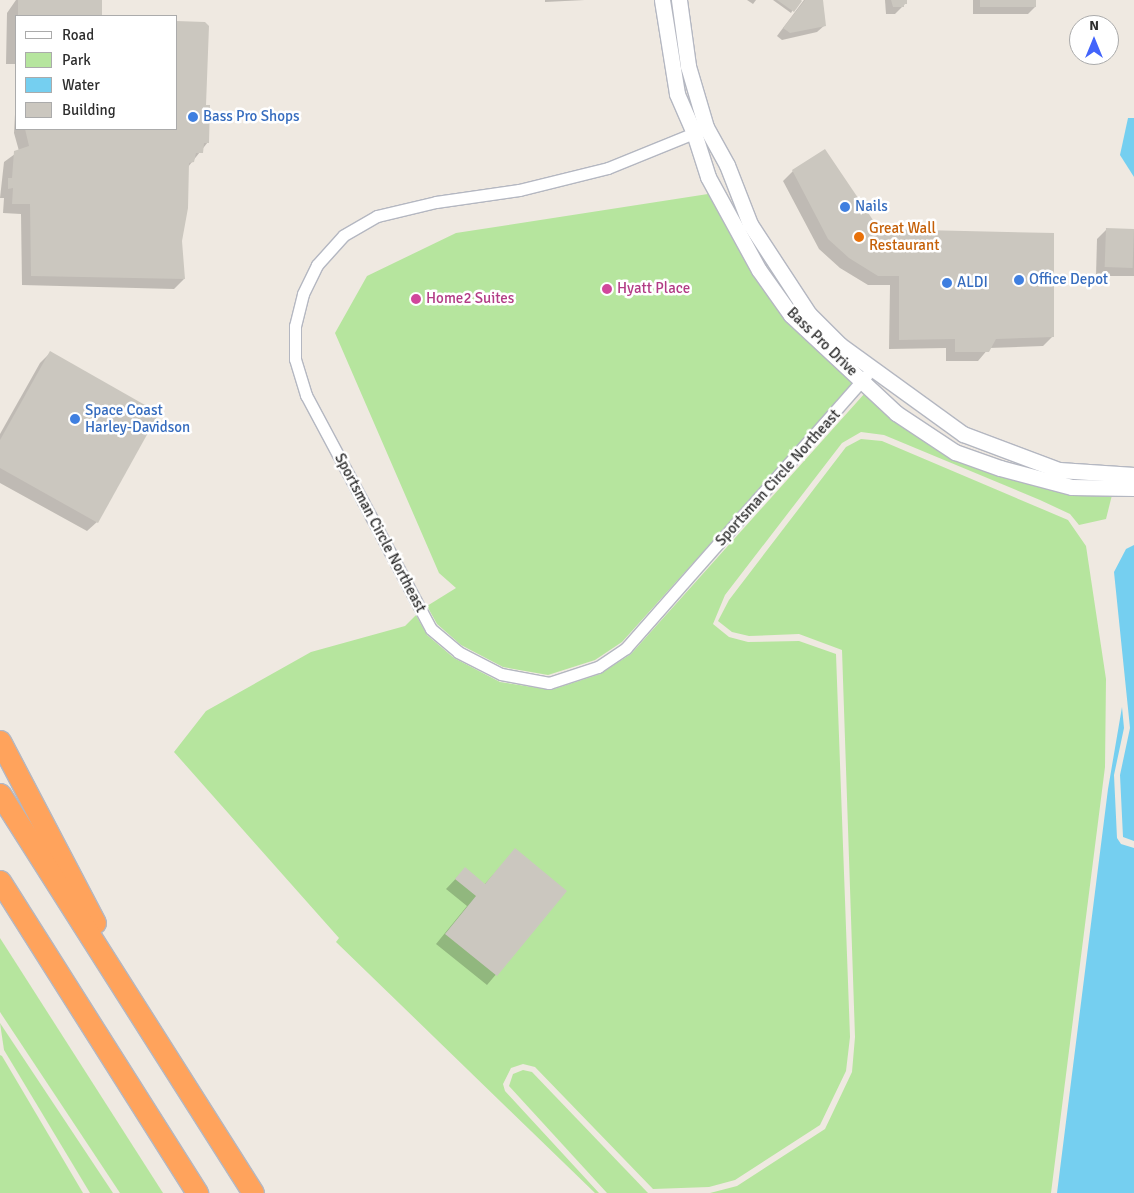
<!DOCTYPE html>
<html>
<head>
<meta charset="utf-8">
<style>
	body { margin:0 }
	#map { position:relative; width:1134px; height:1193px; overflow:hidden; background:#efe9e1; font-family:Signika,sans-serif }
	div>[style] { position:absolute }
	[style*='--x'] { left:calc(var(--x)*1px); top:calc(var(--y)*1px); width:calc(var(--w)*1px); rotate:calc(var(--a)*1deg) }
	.green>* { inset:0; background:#b6e59e }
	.water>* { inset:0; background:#75cff0 }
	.shadow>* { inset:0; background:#0003 }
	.building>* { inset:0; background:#cbc7bf; transform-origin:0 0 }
	.roads { filter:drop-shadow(1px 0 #b4b7c1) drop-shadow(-1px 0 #b4b7c1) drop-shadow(0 1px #b4b7c1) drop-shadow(0 -1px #b4b7c1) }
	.minor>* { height:11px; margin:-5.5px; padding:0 5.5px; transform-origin:5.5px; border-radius:5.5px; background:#fff }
	.tertiary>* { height:15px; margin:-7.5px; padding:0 7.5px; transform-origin:7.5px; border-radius:7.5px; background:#fff }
	.motorway>* { height:21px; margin:-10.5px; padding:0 10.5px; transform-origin:10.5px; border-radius:10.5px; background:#ffa35c }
	.dots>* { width:14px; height:14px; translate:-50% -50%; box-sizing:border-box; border:2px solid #fff; border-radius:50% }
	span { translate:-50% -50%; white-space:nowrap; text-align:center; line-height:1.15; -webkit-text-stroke:5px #fff; paint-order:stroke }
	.shop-label { font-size:15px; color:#366cbe }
	.left { translate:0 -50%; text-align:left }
	.food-label { font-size:15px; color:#c56008 }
	.hotel-label { font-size:15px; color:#b23c85 }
	.street-label { font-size:15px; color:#2e2e2e }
	.legend { position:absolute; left:15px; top:15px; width:162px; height:115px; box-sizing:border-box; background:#fff; border:1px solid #ababab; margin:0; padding:6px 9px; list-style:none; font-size:15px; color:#2e2e2e }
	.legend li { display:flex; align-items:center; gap:10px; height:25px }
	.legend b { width:25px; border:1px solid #ababab }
	.north { position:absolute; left:1069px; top:15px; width:50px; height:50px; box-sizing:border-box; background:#fff; border:1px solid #ababab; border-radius:50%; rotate:0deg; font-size:14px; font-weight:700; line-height:20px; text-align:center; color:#2e2e2e }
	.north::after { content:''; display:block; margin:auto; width:18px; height:22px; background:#4264fb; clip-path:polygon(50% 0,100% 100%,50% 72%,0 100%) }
</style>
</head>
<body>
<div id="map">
	<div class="green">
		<div style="clip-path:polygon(708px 194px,753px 274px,786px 320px,854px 384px,622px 642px,595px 660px,548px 675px,503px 667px,461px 645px,437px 624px,427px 606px,456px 588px,439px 573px,335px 333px,367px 276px,456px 233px)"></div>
		<div style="clip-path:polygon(865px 393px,952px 459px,998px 476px,1072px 494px,1112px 495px,1106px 519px,1079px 525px,1070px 514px,1040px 500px,884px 435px,861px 432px,842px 443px,725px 595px,713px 624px,729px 637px,748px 642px,799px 641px,836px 654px,850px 1037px,846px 1071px,820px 1125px,735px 1180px,709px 1187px,653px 1189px,535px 1067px,523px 1064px,511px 1068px,503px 1084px,505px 1091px,599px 1193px,595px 1193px,336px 942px,339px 938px,174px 752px,206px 711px,311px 652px,405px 626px,416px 615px,427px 635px,454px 658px,500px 682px,551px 690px,600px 674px,631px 654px)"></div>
		<div style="clip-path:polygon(861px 439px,882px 441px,1068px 520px,1086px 546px,1106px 679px,1105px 767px,1051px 1193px,710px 1193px,737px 1186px,825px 1129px,852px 1072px,855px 1037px,842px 650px,799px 634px,749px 636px,732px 632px,718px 621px,729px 600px,846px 447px)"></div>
		<div style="clip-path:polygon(0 938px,163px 1193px,120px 1193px,0 1012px)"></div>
		<div style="clip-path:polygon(0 1023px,113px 1193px,90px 1193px,4px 1050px)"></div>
		<div style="clip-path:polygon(0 1055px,2px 1056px,83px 1193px,0 1193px)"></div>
		<div style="clip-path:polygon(523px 1070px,532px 1072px,648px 1193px,607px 1193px,509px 1086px,513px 1074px)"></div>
	</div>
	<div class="water">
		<div style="clip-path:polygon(1128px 118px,1134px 118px,1134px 177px,1120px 155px)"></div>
		<div style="clip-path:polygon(1134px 545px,1134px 841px,1123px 837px,1120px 775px,1130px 728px,1114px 572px,1126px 549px)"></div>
		<div style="clip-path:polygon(1122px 707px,1124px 728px,1114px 775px,1117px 838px,1121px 844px,1134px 848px,1134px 1193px,1057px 1193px,1108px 789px)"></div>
	</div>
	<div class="shadow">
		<div style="clip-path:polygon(16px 0,101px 0,101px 16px,16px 16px,16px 64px,6px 64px,7px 13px)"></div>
		<div style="clip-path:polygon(545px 0,585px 0,545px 2px)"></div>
		<div style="clip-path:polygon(747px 0,756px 0,753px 4px)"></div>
		<div style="clip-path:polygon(773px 0,798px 0,791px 13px)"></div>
		<div style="clip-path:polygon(804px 0,821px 0,825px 25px,817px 32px,782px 40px,777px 36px)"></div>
		<div style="clip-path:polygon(885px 0,906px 0,906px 3px,895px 14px,886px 14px)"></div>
		<div style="clip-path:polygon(973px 0,1035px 0,1035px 7px,1028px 14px,973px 14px)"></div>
		<div style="clip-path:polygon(16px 95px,16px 129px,176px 129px,204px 106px,208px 142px,188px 167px,181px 241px,184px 279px,174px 289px,22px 285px,21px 214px,3px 213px,4px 198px,0 198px,4px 162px,19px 151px,14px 133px)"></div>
		<div style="clip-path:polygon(793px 171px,878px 231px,1053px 336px,1043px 346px,989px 348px,978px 361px,946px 361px,946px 348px,889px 349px,890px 285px,868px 285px,840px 268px,819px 249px,783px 181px)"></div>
		<div style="clip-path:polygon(1106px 230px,1134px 230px,1134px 276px,1096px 276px,1097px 239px)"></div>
		<div style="clip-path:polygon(50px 353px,97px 522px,87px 531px,0 483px,0 434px,40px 363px)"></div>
		<div style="clip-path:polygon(515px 850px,566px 891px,487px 985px,436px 944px,467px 906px,446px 889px,465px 869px,484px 885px)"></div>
	</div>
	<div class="building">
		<div style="left:18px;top:0;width:84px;height:16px"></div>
		<div style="clip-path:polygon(777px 0,801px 0,802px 1px,794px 12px)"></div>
		<div style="clip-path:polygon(805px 0,823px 0,826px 26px,790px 33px,783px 28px)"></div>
		<div style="clip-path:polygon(891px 0,907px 0,907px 4px,904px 4px,904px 7px,893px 7px)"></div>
		<div style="left:980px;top:0;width:56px;height:7px"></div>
		<div style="clip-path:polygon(176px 21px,205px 22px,209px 26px,206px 105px,210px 105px,209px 143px,204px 143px,203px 153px,196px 153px,194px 162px,189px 163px,188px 208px,182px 241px,185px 279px,31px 276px,30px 204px,12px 204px,13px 188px,8px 189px,8px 178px,12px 178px,14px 151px,29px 146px,25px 129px,176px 129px)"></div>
		<div style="clip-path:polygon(825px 149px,879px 229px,1054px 233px,1054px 337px,996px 339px,989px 352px,955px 352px,955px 339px,899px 340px,899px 276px,878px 276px,849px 258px,828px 239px,792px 170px)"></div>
		<div style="left:1106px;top:228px;width:28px;height:39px;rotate:2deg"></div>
		<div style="clip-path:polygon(50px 351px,159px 413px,98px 523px,0 468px,0 440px)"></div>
		<div style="clip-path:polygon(515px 848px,567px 891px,497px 976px,445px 934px,476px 896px,455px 879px,465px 867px,485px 884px)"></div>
	</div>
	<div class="roads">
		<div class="minor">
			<div style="--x:694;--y:133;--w:93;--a:157.9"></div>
			<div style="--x:608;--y:168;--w:92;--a:166.1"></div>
			<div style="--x:519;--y:190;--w:84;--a:171.8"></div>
			<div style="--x:436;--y:202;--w:61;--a:166.7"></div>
			<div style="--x:377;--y:216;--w:39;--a:150"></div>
			<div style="--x:343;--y:236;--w:39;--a:132"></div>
			<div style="--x:317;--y:265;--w:32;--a:116"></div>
			<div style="--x:303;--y:294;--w:33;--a:104"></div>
			<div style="--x:295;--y:326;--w:33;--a:90"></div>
			<div style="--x:295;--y:359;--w:38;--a:73"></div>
			<div style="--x:306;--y:395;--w:265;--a:61.9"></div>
			<div style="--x:431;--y:629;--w:35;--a:40"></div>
			<div style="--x:458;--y:652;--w:48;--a:27.1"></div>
			<div style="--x:501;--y:674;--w:49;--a:10.6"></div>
			<div style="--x:549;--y:683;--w:52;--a:-18.1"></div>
			<div style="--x:598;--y:667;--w:34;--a:-34"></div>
			<div style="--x:626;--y:648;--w:364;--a:-48.6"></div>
		</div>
		<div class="tertiary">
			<div style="--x:662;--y:0;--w:95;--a:80.9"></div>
			<div style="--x:677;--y:94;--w:43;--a:66.4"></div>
			<div style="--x:694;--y:133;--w:46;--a:72.3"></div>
			<div style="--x:708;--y:177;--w:106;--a:61.3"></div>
			<div style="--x:759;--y:270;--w:55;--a:54.6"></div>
			<div style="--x:791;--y:315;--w:144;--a:43"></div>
			<div style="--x:896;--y:413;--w:71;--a:33.5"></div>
			<div style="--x:955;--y:452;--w:48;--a:19.6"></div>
			<div style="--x:1000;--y:468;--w:74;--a:14.8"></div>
			<div style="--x:1072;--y:487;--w:62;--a:0.9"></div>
			<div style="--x:679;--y:0;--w:67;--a:82.2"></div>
			<div style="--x:688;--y:66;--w:64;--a:73.6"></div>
			<div style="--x:706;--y:127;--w:43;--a:61.1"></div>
			<div style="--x:727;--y:165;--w:63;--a:68.7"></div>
			<div style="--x:750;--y:224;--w:108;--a:56.8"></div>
			<div style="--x:809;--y:314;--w:44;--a:45"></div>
			<div style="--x:840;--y:345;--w:152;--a:35.9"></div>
			<div style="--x:963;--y:434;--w:103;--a:20.6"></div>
			<div style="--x:1059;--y:470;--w:75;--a:3.8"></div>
		</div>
		<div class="motorway">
			<div style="--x:0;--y:741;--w:205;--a:62.4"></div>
			<div style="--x:0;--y:794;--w:472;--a:57.6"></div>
			<div style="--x:0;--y:881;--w:369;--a:57.7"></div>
		</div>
	</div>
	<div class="dots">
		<div style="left:193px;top:117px;background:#3f7fe0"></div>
		<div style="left:845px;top:207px;background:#3f7fe0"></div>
		<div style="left:859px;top:237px;background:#e8710a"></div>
		<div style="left:1019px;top:280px;background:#3f7fe0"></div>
		<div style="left:947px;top:283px;background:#3f7fe0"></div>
		<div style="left:607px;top:289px;background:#d1479c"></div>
		<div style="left:416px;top:299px;background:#d1479c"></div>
		<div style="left:75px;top:419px;background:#3f7fe0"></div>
	</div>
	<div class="shop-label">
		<span class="left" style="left:203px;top:117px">Bass Pro Shops</span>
		<span class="left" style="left:855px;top:207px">Nails</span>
		<span class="left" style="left:1029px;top:280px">Office Depot</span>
		<span class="left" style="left:957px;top:283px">ALDI</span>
		<span class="left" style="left:85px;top:419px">Space Coast<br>Harley-Davidson</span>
	</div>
	<div class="food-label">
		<span class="left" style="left:869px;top:237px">Great Wall<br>Restaurant</span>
	</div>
	<div class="hotel-label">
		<span class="left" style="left:617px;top:289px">Hyatt Place</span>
		<span class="left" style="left:426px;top:299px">Home2 Suites</span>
	</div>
	<div class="street-label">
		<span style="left:822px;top:342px;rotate:44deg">Bass Pro Drive</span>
		<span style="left:778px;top:478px;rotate:-48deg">Sportsman Circle Northeast</span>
		<span style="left:380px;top:533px;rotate:62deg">Sportsman Circle Northeast</span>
	</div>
	<ul class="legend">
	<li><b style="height:6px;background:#fff"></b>Road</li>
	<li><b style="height:14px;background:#b6e59e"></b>Park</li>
	<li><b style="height:14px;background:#75cff0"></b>Water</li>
	<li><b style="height:14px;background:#cbc7bf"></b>Building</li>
	</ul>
	<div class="north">N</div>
</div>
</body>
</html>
